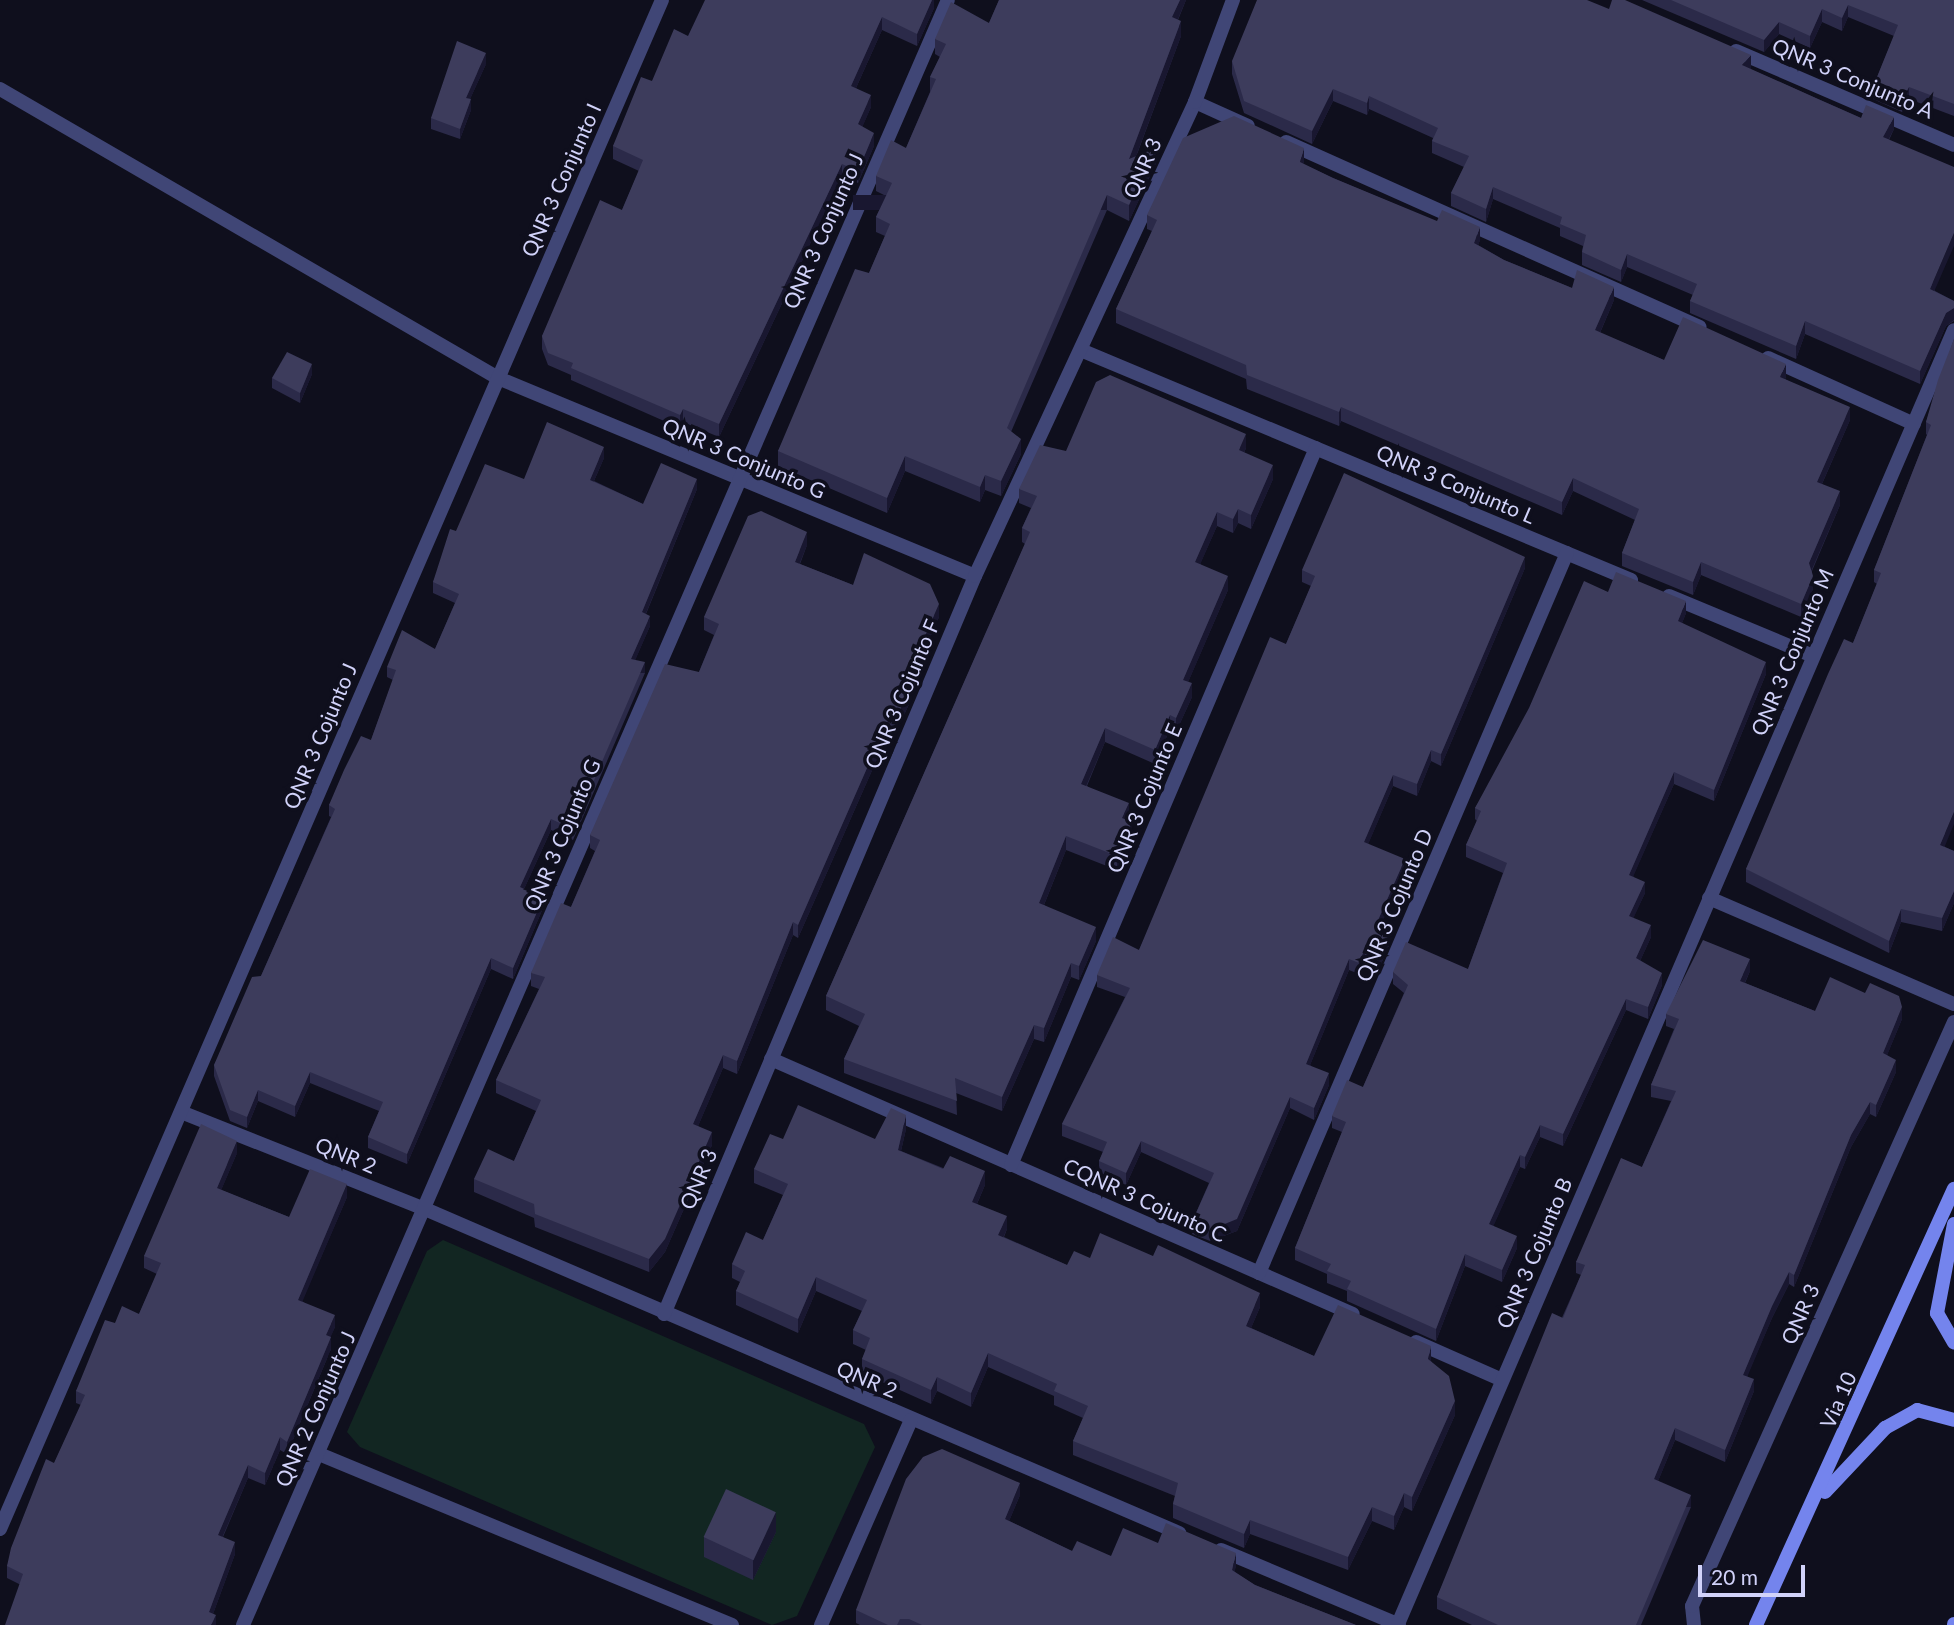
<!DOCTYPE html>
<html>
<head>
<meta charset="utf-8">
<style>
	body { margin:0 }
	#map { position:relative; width:1954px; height:1625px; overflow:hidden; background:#0f0f1d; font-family:Lato,sans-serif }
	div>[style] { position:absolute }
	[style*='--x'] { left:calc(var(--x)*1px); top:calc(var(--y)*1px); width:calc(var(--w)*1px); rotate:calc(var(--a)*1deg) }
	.green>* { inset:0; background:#122622 }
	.street>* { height:14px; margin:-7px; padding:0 7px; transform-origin:7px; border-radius:7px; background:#404676 }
	.secondary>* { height:14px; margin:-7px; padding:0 7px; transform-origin:7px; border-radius:7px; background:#7484ed }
	.wall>* { inset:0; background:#2b2a49 }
	.shaded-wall>* { inset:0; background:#191730; transform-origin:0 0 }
	.building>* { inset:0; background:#3d3c5c; transform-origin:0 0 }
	span { translate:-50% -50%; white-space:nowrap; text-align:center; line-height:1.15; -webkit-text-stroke:7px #0f0f1d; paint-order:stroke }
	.street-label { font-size:21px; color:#d1d2f9 }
	.scale { position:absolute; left:1698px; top:1565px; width:107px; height:32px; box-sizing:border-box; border:4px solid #d1d2f9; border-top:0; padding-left:9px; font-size:21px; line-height:24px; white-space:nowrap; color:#d1d2f9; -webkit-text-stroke:5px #0f0f1d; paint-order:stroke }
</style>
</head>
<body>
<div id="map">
	<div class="green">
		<div style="clip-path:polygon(443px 1240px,864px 1424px,875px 1447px,797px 1616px,772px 1625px,360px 1447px,347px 1432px,427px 1251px)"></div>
	</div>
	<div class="street">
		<div style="--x:1736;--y:51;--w:237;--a:23.3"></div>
		<div style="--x:0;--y:89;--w:576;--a:30.13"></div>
		<div style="--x:498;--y:378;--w:516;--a:22.54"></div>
		<div style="--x:1195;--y:102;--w:58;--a:24.4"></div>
		<div style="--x:1286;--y:142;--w:453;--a:24.1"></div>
		<div style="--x:1083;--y:351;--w:594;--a:22.68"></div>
		<div style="--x:1768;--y:358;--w:160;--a:24.3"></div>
		<div style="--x:1669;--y:596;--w:156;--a:22.6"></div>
		<div style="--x:1709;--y:898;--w:267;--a:23.4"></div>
		<div style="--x:771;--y:1059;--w:635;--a:23.66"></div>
		<div style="--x:181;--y:1112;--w:263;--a:21.7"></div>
		<div style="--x:425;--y:1209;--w:821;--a:23.25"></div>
		<div style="--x:1011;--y:1165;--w:779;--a:-66.96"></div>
		<div style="--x:1259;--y:1273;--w:783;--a:-66.84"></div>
		<div style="--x:664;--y:1314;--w:801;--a:-67.15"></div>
		<div style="--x:975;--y:576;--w:523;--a:-65.1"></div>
		<div style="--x:1195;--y:102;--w:109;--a:-69.6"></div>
		<div style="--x:1416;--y:1342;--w:94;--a:23.8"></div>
		<div style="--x:319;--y:1454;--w:447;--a:22.5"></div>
		<div style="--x:0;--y:1529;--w:1666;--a:-66.59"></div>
		<div style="--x:1221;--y:1550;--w:193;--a:22.8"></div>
		<div style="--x:1398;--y:1624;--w:1408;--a:-66.75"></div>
		<div style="--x:243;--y:1625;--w:1771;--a:-66.55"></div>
		<div style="--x:821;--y:1625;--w:224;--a:-66.3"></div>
		<div style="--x:1694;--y:1625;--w:19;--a:-96"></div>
		<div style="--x:1692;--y:1606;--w:640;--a:-65.84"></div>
	</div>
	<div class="secondary">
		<div style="--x:1954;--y:1224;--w:91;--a:100.8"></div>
		<div style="--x:1937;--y:1313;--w:34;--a:60"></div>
		<div style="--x:1825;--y:1492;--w:88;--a:-46.8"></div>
		<div style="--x:1885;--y:1428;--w:37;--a:-29"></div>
		<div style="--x:1917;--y:1410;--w:38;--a:15"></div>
		<div style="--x:1756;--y:1625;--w:479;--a:-65.6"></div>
		<div style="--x:1954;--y:1625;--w:1;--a:-90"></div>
	</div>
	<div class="wall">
		<div style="clip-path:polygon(934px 0,934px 8px,917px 46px,882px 30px,856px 88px,871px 107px,862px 127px,874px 146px,858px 183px,842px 176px,719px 437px,683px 422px,680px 428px,571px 380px,571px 375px,548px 365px,542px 349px,542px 336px,622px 210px,639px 171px,613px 159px,613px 146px,652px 81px,688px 36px)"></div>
		<div style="clip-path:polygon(999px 0,1186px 0,1178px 20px,1181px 36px,1136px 157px,1156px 163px,1129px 221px,1107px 210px,1011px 432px,1021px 454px,1001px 496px,985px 490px,980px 502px,905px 471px,887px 513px,778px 466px,778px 451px,869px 273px,885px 236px,876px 232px,876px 217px,886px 196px,876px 191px,876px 176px,906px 148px,930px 92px,930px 77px,940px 57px,935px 54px,935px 39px,989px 23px)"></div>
		<div style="clip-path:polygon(1642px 0,1954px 0,1954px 116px,1909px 99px,1902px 112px,1873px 99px,1873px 87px,1894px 36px,1848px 17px,1842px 31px,1822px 22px,1810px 48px,1779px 34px,1764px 52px)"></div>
		<div style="clip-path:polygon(1232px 61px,1751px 68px,1750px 69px,1818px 99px,1861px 118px,1894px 129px,1889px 140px,1935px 291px,1954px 301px,1954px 321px,1946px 326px,1920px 384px,1805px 334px,1796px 359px,1690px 313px,1690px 301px,1693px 295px,1627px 267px,1621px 282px,1582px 265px,1582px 252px,1583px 246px,1560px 236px,1560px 228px,1493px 199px,1486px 222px,1451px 206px,1451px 193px,1464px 167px,1432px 153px,1432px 141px,1433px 138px,1369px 109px,1367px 115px,1333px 101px,1312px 144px,1244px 113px,1232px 74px)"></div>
		<div style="clip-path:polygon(486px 64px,470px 99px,471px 110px,460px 139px,431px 129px,431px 118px)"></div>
		<div style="clip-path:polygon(1304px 161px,1303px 164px,1333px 178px,1480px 240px,1478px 245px,1504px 260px,1572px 288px,1614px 300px,1600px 333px,1664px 360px,1786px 377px,1785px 379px,1850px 420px,1822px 484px,1840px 505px,1812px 571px,1813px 589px,1801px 617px,1701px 575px,1693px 595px,1622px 566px,1622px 553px,1635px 520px,1573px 491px,1562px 515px,1341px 421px,1339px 426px,1247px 389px,1246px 379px,1116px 323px,1116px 309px,1152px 231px,1147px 229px,1147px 215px)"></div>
		<div style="clip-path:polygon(1954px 339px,1945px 847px,1954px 851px,1954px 903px,1942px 931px,1901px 922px,1889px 953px,1746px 882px,1746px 869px,1853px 643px,1877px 584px,1874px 582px,1874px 570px,1927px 435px,1926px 434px,1926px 422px)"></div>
		<div style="clip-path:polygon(312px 374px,300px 403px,272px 388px,272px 378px)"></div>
		<div style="clip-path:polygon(1246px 448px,1244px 453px,1273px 479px,1251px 529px,1238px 523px,1233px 533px,1217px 526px,1200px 564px,1228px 590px,1188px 682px,1192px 697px,1176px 732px,1170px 729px,1155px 764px,1105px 742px,1087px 786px,1129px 817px,1127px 820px,1132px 836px,1117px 870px,1066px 850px,1044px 905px,1096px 941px,1079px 980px,1071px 977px,1044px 1042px,1034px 1039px,1002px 1111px,956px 1093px,957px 1115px,844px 1073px,844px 1059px,859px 1026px,826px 1010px,826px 996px,1025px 544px,1022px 542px,1022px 528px,1031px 508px,1019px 503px,1019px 489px,1066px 451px)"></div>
		<div style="clip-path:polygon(604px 458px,594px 481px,643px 504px,697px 489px,646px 614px,650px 626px,635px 660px,645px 673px,573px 840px,551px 830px,524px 889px,543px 908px,513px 979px,491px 969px,407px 1164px,368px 1148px,368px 1137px,379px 1111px,310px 1083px,295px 1117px,258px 1101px,247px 1128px,230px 1121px,214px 1076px,214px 1065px,261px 976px,331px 817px,329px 816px,329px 805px,371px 740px,393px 680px,387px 677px,387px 667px,435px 649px,455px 603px,433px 593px,433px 582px,456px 531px,524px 479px)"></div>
		<div style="clip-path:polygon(807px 545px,800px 564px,853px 585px,939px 617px,909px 686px,911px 700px,895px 734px,889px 732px,798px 938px,793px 935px,737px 1074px,723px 1068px,698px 1126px,712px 1145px,665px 1252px,649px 1272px,535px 1227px,534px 1218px,474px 1192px,474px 1179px,514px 1161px,536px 1111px,496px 1093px,496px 1080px,539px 989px,531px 986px,531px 973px,571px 907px,595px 851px,590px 848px,590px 835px,699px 672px,714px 635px,704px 630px,704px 617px)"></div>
		<div style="clip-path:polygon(1525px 568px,1441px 766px,1431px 761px,1417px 796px,1393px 786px,1368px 844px,1405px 870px,1379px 929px,1389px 945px,1378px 971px,1365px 960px,1359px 974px,1349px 970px,1310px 1065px,1329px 1085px,1314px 1120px,1290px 1108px,1237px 1231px,1210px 1241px,1192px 1234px,1192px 1222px,1209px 1183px,1141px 1152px,1126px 1185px,1099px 1172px,1099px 1161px,1103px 1152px,1062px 1136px,1062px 1124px,1125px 997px,1097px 987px,1097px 975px,1139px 950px,1286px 644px,1311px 586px,1302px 582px,1302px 570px)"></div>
		<div style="clip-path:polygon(1608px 592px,1686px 613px,1682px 623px,1766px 674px,1714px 801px,1674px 784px,1633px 876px,1645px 893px,1633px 918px,1651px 937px,1640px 961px,1662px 985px,1648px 1019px,1626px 1010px,1563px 1146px,1540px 1137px,1525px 1169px,1520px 1167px,1493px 1226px,1517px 1248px,1502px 1282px,1465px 1266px,1436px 1341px,1347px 1301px,1347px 1291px,1327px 1283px,1327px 1274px,1295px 1260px,1295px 1248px,1342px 1132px,1332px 1128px,1332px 1116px,1363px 1087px,1404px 993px,1393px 984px,1393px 972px,1468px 969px,1503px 873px,1466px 857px,1466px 845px,1477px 821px,1475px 819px,1475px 808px)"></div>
		<div style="clip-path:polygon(1750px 971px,1745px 983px,1815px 1011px,1902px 1019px,1887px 1055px,1896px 1072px,1876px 1117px,1870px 1114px,1851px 1147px,1794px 1287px,1789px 1284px,1772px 1318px,1747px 1376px,1754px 1391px,1725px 1462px,1675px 1440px,1658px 1481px,1691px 1507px,1641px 1625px,1472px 1625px,1437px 1609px,1437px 1597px,1581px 1275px,1576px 1273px,1576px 1262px,1642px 1167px,1671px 1101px,1651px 1097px,1651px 1085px,1674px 1029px,1666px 1026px,1666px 1014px)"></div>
		<div style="clip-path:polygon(906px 1129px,901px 1151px,985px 1185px,977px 1204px,1007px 1229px,1004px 1237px,1067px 1265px,1090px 1258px,1260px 1307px,1251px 1328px,1314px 1356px,1431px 1360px,1431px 1361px,1455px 1415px,1412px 1511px,1404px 1507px,1394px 1530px,1372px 1521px,1348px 1570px,1250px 1534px,1244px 1548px,1173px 1518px,1173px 1504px,1175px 1496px,1073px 1455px,1073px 1441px,1083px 1418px,1054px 1405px,1054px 1396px,988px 1367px,971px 1407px,937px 1391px,931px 1404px,862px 1373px,862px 1359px,866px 1350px,853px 1344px,853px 1330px,862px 1311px,816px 1291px,798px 1333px,736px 1305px,736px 1291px,740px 1282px,732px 1278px,732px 1264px,763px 1240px,783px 1195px,754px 1183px,754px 1169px,783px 1139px,875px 1139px)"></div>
		<div style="clip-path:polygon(237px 1153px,221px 1190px,289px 1217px,347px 1197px,302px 1301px,335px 1327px,330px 1337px,331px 1349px,287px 1454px,280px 1450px,265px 1485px,248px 1478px,223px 1537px,235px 1554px,213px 1614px,216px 1625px,19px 1584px,7px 1578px,7px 1566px,81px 1405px,76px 1403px,76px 1391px,115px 1323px,139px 1314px,157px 1274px,144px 1268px,144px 1256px)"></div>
		<div style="clip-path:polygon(1020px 1495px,1009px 1521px,1072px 1551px,1111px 1556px,1158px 1543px,1236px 1566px,1234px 1572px,1255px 1585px,1356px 1625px,860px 1625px,856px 1623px,856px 1610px)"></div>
		<div style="clip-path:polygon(776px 1532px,753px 1580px,704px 1557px,704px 1537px)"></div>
	</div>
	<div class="shaded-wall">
		<div style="clip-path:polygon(932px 0,934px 0,934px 8px,917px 46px,917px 34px)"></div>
		<div style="clip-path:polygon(1180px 0,1186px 0,1172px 33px,1172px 17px)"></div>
		<div style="clip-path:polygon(1848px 5px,1848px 17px,1842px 31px,1842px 18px)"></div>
		<div style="clip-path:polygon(1822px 9px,1822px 22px,1810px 48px,1810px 36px)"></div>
		<div style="clip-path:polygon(882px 17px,882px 30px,851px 99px,851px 86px)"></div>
		<div style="clip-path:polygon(1181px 21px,1181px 36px,1129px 175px,1129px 159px)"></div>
		<div style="clip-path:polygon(1779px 22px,1779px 34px,1764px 52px,1764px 40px)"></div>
		<div style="clip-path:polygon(486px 53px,486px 64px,466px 108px,466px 98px)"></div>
		<div style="clip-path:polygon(1751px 55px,1751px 68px,1742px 78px,1742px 65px)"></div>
		<div style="clip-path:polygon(1909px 87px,1909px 99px,1902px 112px,1902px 100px)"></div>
		<div style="clip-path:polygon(1333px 89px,1333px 101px,1312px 144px,1312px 131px)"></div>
		<div style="clip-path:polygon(871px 95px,871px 107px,858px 137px,858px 124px)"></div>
		<div style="clip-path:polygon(1369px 96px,1369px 109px,1367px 115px,1367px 103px)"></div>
		<div style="clip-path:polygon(471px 99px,471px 110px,460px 139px,460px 129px)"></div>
		<div style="clip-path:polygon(1894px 117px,1894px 129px,1883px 150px,1883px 137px)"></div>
		<div style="clip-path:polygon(874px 133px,874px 146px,858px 183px,858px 171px)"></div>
		<div style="clip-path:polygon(1156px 148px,1156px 163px,1129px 221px,1129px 205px)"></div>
		<div style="clip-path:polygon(1304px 148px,1304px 161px,1300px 176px,1300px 162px)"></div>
		<div style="clip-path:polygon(842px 164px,842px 176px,719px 437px,719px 424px)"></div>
		<div style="clip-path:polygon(1493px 187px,1493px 199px,1486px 222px,1486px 209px)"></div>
		<div style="left:1107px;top:195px;width:15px;height:254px;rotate:90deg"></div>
		<div style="clip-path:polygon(1480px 227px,1480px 240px,1474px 257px,1474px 243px)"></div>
		<div style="clip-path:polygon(1954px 233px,1954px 246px,1930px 301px,1930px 289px)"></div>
		<div style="clip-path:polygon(1627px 254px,1627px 267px,1621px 282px,1621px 270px)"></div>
		<div style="clip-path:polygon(1614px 287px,1614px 300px,1595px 344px,1595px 330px)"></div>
		<div style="clip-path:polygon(1954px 308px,1954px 320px,1946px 326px,1920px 384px,1920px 371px,1946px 313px)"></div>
		<div style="clip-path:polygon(1805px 321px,1805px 334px,1796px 359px,1796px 346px)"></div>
		<div style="clip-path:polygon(312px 364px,312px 374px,300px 403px,300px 393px)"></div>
		<div style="clip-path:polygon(1786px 364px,1786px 377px,1780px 390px,1780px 377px)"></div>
		<div style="clip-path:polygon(1341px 407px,1341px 421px,1339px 426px,1339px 412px)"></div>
		<div style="clip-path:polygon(1850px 407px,1850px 420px,1817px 495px,1817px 482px)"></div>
		<div style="clip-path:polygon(683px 409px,683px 422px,680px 428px,680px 415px)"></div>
		<div style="clip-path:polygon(1246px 434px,1246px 448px,1239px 464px,1239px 450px)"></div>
		<div style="clip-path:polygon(1021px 439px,1021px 454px,1001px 496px,1001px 481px)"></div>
		<div style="clip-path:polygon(604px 447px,604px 458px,590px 490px,590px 480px)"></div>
		<div style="clip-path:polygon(905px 456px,905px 471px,887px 513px,887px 498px)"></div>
		<div style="clip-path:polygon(1273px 465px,1273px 479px,1251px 529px,1251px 515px)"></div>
		<div style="clip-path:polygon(985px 475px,985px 490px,980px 502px,980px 487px)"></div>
		<div style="clip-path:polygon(1573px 478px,1573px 491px,1562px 515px,1562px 502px)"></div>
		<div style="clip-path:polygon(697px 479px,697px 489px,642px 623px,642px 612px)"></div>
		<div style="clip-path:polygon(1840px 491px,1840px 505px,1809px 576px,1809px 563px)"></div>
		<div style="clip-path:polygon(1238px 509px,1238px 523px,1233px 533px,1233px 519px)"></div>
		<div style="clip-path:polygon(1217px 512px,1217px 526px,1195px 576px,1195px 562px)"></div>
		<div style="clip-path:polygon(807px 532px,807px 545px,795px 575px,795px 562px)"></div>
		<div style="clip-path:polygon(1525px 557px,1525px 568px,1441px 766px,1441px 754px)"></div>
		<div style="clip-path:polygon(1701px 562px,1701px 575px,1693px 595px,1693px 582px)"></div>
		<div style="clip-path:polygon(1228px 576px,1228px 590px,1183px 694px,1183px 680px)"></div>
		<div style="clip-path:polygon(1813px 576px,1813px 589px,1801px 617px,1801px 604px)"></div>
		<div style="clip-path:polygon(1686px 601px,1686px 613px,1678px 633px,1678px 621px)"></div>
		<div style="clip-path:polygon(939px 604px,939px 617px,904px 697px,904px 684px)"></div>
		<div style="clip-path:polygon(650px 616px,650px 626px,631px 670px,631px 659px)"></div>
		<div style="left:645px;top:662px;width:11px;height:182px;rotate:90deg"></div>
		<div style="clip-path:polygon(1766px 662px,1766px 674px,1714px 801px,1714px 790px)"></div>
		<div style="clip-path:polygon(1192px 683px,1192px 697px,1176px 732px,1176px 718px)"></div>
		<div style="clip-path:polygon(911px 686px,911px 700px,895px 734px,895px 721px)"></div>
		<div style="clip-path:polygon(1170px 715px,1170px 729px,1155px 764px,1155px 750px)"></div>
		<div style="clip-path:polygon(889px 718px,889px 732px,798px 938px,798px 925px)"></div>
		<div style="clip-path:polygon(1105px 728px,1105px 742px,1081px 798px,1081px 784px)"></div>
		<div style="clip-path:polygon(1431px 750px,1431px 761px,1417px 796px,1417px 784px)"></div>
		<div style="clip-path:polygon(1674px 772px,1674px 784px,1629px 886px,1629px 875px)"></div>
		<div style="clip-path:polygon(1393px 775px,1393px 786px,1364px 854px,1364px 842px)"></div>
		<div style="clip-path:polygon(1129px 803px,1129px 817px,1122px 832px,1122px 818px)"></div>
		<div style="clip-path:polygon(1954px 812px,1954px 824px,1940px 858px,1940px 845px)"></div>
		<div style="clip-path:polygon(551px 819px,551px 830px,520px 898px,520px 887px)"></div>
		<div style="clip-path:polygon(1132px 822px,1132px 836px,1117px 870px,1117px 856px)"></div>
		<div style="clip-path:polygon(1066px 836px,1066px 850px,1039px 917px,1039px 903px)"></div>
		<div style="clip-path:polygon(1405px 859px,1405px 870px,1375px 939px,1375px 927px)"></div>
		<div style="clip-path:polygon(1645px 882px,1645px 893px,1629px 928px,1629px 916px)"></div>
		<div style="clip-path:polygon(1954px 891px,1954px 903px,1942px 931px,1942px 918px)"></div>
		<div style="clip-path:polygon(543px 898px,543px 908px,513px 979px,513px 968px)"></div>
		<div style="clip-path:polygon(1901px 909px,1901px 922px,1889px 953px,1889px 941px)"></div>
		<div style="clip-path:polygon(793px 922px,793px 935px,737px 1074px,737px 1061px)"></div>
		<div style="clip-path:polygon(1651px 925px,1651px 937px,1636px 970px,1636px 958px)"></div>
		<div style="clip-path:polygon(1096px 927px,1096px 941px,1079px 980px,1079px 966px)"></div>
		<div style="clip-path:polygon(1389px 934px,1389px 945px,1378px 971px,1378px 959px)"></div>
		<div style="clip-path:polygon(1365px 948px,1365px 960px,1359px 974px,1359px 963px)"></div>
		<div style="clip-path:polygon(491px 958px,491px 969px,407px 1164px,407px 1154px)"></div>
		<div style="clip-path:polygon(1349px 959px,1349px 970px,1306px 1075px,1306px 1064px)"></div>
		<div style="clip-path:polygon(1750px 959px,1750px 971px,1740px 993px,1740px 981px)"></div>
		<div style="clip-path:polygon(1071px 963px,1071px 977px,1044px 1042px,1044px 1028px)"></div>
		<div style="clip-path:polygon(1662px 973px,1662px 985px,1648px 1019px,1648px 1007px)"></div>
		<div style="clip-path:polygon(1626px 999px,1626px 1010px,1563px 1146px,1563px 1134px)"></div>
		<div style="clip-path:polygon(1902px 1007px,1902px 1019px,1883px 1065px,1883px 1053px)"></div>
		<div style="clip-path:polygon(1034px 1025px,1034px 1039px,1002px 1111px,1002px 1097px)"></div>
		<div style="clip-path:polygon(723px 1055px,723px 1068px,693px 1138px,693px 1124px)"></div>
		<div style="clip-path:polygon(1896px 1060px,1896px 1072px,1876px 1117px,1876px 1105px)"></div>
		<div style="clip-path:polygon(310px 1072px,310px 1083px,295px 1117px,295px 1106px)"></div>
		<div style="clip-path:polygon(1329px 1073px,1329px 1085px,1314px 1120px,1314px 1108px)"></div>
		<div style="clip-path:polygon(258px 1090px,258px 1101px,247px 1128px,247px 1117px)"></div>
		<div style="clip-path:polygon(1290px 1097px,1290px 1108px,1237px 1231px,1210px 1241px,1210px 1230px)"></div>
		<div style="clip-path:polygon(1870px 1102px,1870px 1114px,1851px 1147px,1794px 1287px,1794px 1275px,1851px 1135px)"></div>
		<div style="clip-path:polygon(906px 1115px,906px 1129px,898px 1164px,898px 1150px)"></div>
		<div style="clip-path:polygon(1540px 1125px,1540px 1137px,1525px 1169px,1525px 1157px)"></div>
		<div style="clip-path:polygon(712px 1132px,712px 1145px,665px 1252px,649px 1272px,649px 1259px)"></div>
		<div style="clip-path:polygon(237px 1141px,237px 1153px,217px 1200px,217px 1188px)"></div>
		<div style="clip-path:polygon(1141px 1141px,1141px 1152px,1126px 1185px,1126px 1173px)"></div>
		<div style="clip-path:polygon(1520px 1155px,1520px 1167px,1489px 1236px,1489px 1224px)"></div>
		<div style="clip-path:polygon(985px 1171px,985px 1185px,972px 1215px,972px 1202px)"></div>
		<div style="clip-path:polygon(347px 1184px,347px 1197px,298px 1312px,298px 1300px)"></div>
		<div style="clip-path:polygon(1007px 1216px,1007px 1229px,998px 1249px,998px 1235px)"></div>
		<div style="clip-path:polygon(1517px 1236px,1517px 1248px,1502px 1282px,1502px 1270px)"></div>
		<div style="clip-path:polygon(1465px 1254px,1465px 1266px,1436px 1341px,1436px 1329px)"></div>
		<div style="clip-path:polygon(1789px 1272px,1789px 1284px,1772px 1318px,1743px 1387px,1743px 1375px,1772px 1306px)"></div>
		<div style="clip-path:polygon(816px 1277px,816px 1291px,798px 1333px,798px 1319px)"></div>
		<div style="clip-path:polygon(1260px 1293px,1260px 1307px,1246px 1340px,1246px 1326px)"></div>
		<div style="clip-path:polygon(335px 1315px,335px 1327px,326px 1348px,326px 1335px)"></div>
		<div style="clip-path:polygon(331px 1337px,331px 1349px,287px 1454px,287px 1442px)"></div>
		<div style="clip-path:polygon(1431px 1346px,1431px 1360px,1428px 1373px,1428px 1359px)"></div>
		<div style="clip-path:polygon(988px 1353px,988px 1367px,971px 1407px,971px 1393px)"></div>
		<div style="clip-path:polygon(937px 1377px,937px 1391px,931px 1404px,931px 1390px)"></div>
		<div style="clip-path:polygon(1754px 1379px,1754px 1391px,1725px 1462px,1725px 1450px)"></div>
		<div style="clip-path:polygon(1455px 1401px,1455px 1415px,1412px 1511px,1412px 1497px)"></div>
		<div style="clip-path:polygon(1675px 1428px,1675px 1440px,1654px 1491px,1654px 1479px)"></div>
		<div style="clip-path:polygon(280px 1437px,280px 1450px,265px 1485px,265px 1473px)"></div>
		<div style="clip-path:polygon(248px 1465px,248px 1478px,218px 1547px,218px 1535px)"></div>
		<div style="clip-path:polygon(1020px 1483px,1020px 1495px,1005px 1531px,1005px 1519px)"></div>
		<div style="clip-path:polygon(1404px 1493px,1404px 1507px,1394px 1530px,1394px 1516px)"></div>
		<div style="left:1691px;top:1495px;width:12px;height:141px;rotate:90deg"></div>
		<div style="clip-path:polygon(1372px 1507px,1372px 1521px,1348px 1570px,1348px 1557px)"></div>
		<div style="clip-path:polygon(776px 1512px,776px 1532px,753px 1580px,753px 1560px)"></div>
		<div style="clip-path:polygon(1250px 1520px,1250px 1534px,1244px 1548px,1244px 1534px)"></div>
		<div style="clip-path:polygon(235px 1542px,235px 1554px,209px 1625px,209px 1612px)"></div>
		<div style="clip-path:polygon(1236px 1553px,1236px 1566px,1232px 1582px,1232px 1570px)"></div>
		<div style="clip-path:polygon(216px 1615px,216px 1625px,211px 1625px)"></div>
	</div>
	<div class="building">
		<div style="clip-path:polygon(705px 0,932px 0,917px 34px,882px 17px,851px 86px,871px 95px,858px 124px,874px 133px,858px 171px,842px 164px,719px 424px,683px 409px,680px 415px,571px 368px,573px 363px,548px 353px,542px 336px,600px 200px,622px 210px,643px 160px,613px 146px,641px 77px,652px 81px,674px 29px,688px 36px)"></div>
		<div style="clip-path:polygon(999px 0,1180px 0,1172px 17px,1181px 21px,1129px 159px,1156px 148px,1129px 205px,1107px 195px,1007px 428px,1021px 439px,1001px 481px,985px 475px,980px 487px,905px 456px,887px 498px,778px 451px,855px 269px,869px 273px,890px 224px,876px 217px,892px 183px,876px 176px,891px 140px,906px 148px,936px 79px,930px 77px,946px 44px,935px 39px,951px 2px,989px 23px)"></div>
		<div style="clip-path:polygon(1257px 0,1587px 0,1609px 9px,1612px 0,1625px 0,1751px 55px,1742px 65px,1818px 99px,1861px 118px,1866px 105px,1894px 117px,1883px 137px,1954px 167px,1954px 233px,1930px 289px,1954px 301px,1954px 308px,1946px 313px,1920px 371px,1805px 321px,1796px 346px,1690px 301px,1697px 284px,1627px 254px,1621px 270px,1582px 252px,1586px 235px,1560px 224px,1562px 217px,1493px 187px,1486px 209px,1451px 193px,1469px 156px,1432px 141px,1438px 128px,1369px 96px,1367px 103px,1333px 89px,1312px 131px,1244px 101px,1232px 61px)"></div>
		<div style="clip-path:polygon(1671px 0,1954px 0,1954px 104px,1909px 87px,1902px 100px,1873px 87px,1898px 25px,1848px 5px,1842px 18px,1822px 9px,1810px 36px,1779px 22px,1764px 40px)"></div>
		<div style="clip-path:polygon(457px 41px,486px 53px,466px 98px,471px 99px,460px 129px,431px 118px)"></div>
		<div style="clip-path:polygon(1234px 116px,1304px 148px,1300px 162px,1333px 178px,1437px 221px,1442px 210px,1480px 227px,1474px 243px,1504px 260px,1572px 288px,1577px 270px,1614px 287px,1595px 330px,1664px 360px,1683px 317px,1786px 364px,1780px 377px,1850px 407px,1817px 482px,1840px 491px,1809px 563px,1813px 576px,1801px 604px,1701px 562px,1693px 582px,1622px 553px,1639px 509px,1573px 478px,1562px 502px,1341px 407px,1339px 412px,1247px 375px,1246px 365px,1116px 309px,1157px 220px,1147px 215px,1183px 138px)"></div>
		<div style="clip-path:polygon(1954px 339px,1954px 812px,1940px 845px,1954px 851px,1954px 891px,1942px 918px,1901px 909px,1889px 941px,1746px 869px,1828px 674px,1844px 639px,1853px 643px,1881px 573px,1874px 570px,1931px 425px,1926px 422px,1938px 380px)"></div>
		<div style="clip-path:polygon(287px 352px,312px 364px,300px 393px,272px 378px)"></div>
		<div style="clip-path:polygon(1110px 375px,1246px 434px,1239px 450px,1273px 465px,1251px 515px,1238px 509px,1233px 519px,1217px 512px,1195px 562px,1228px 576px,1183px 680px,1192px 683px,1176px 718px,1170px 715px,1155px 750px,1105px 728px,1081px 784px,1129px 803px,1122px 818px,1132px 822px,1117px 856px,1066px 836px,1039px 903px,1096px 927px,1079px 966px,1071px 963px,1044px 1028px,1034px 1025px,1002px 1097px,955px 1078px,957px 1101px,844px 1059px,865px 1014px,826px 996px,1030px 532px,1022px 528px,1037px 496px,1019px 489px,1040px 445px,1066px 451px,1096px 382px)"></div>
		<div style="clip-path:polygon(547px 422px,604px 447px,590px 480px,643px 504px,661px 463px,697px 479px,642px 612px,650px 616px,631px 659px,645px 662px,573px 829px,551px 819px,520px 887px,543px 898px,513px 968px,491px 958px,407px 1154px,368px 1137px,383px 1102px,310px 1072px,295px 1106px,258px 1090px,247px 1117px,230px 1110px,214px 1065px,252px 977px,261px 976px,335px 809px,329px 805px,344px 770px,361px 736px,371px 740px,396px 670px,387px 667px,402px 630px,435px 649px,459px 594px,433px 582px,450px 529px,456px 531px,485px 464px,524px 479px)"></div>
		<div style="clip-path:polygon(1344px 473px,1525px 557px,1441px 754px,1431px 750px,1417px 784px,1393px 775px,1364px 842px,1405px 859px,1375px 927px,1389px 934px,1378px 959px,1365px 948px,1359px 963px,1349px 959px,1306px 1064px,1329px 1073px,1314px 1108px,1290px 1097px,1237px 1219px,1210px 1230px,1192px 1222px,1214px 1173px,1141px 1141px,1126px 1173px,1099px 1161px,1107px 1142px,1062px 1124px,1130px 988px,1097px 975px,1113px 937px,1139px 950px,1270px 637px,1286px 644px,1315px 576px,1302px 570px)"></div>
		<div style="clip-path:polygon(761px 511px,807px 532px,795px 562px,853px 585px,864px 553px,930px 584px,939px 604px,904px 684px,911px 686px,895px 721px,889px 718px,798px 925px,793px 922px,737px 1061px,723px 1055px,693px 1124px,712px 1132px,665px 1239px,649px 1259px,535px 1214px,534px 1204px,474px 1179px,488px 1149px,514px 1161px,541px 1100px,496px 1080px,545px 977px,531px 973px,561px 903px,571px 907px,600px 840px,590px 835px,665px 664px,699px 672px,719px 624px,704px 617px,748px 516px)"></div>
		<div style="clip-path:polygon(1616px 572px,1686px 601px,1678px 621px,1766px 662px,1714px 790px,1674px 772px,1629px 875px,1645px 882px,1629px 916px,1651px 925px,1636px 958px,1662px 973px,1648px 1007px,1626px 999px,1563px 1134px,1540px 1125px,1525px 1157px,1520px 1155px,1489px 1224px,1517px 1236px,1502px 1270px,1465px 1254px,1436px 1329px,1347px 1289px,1351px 1281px,1327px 1271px,1331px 1264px,1295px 1248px,1346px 1122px,1332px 1116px,1347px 1080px,1363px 1087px,1408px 985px,1393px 972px,1406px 942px,1468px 969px,1507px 863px,1466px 845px,1481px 811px,1475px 808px,1529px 708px,1584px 581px,1608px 592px)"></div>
		<div style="clip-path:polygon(1703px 940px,1750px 959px,1740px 981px,1815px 1011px,1830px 977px,1865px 993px,1870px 983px,1899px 996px,1902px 1007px,1883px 1053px,1896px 1060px,1876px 1105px,1870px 1102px,1851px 1135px,1794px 1275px,1789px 1272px,1772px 1306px,1743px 1375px,1754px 1379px,1725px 1450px,1675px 1428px,1654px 1479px,1691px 1495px,1636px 1625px,1498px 1625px,1437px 1597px,1552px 1313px,1563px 1318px,1585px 1265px,1576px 1262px,1621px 1158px,1642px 1167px,1676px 1091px,1651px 1085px,1679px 1019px,1666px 1014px)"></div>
		<div style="clip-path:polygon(798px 1105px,875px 1139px,891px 1108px,906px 1115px,898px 1150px,943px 1169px,950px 1156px,985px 1171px,972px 1202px,1007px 1216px,998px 1235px,1067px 1265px,1074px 1251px,1090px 1258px,1100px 1233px,1153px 1256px,1158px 1245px,1260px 1293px,1246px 1326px,1314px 1356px,1338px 1305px,1431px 1346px,1428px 1359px,1449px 1376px,1455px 1401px,1412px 1497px,1404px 1493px,1394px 1516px,1372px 1507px,1348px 1557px,1250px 1520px,1244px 1534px,1173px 1504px,1178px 1483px,1073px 1441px,1088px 1406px,1054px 1391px,1057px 1384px,988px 1353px,971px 1393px,937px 1377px,931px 1390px,862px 1359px,870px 1338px,853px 1330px,867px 1300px,816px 1277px,798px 1319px,736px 1291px,745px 1271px,732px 1264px,746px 1232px,763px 1240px,788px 1184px,754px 1169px,770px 1134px,783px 1139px)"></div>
		<div style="clip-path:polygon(201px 1124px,237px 1141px,217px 1188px,289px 1217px,310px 1169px,347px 1184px,298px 1300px,335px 1315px,326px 1335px,331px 1337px,287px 1442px,280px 1437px,265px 1473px,248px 1465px,218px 1535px,235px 1542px,209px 1612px,216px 1615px,211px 1625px,5px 1625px,23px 1574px,7px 1566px,11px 1548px,46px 1459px,54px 1463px,85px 1395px,76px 1391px,105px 1320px,115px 1323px,122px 1306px,139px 1314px,161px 1263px,144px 1256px)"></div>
		<div style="clip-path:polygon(942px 1449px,1020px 1483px,1005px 1519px,1072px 1551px,1077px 1541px,1111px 1556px,1123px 1528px,1158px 1543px,1166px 1523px,1236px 1553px,1232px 1570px,1255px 1585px,1356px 1625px,922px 1625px,909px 1619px,900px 1619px,897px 1625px,888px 1625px,856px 1610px,906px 1479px,923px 1457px)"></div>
		<div style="left:726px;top:1489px;width:55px;height:53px;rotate:25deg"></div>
	</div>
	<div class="street-label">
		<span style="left:1853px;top:78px;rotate:23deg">QNR 3 Conjunto A</span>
		<span style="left:1142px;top:168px;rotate:-66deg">QNR 3</span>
		<span style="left:561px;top:180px;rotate:-66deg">QNR 3 Conjunto I</span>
		<span style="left:823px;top:231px;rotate:-66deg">QNR 3 Conjunto J</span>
		<span style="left:744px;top:458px;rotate:23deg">QNR 3 Conjunto G</span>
		<span style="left:1456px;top:484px;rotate:23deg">QNR 3 Conjunto L</span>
		<span style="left:1792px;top:652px;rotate:-67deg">QNR 3 Conjunto M</span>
		<span style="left:902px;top:694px;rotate:-67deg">QNR 3 Cojunto F</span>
		<span style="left:320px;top:736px;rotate:-67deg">QNR 3 Cojunto J</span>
		<span style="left:1144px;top:798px;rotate:-67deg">QNR 3 Cojunto E</span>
		<span style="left:562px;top:835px;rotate:-67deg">QNR 3 Cojunto G</span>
		<span style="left:1394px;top:905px;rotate:-67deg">QNR 3 Cojunto D</span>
		<span style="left:346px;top:1155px;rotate:22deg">QNR 2</span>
		<span style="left:698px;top:1179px;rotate:-67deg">QNR 3</span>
		<span style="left:1145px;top:1200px;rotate:24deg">CQNR 3 Cojunto C</span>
		<span style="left:1534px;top:1253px;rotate:-67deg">QNR 3 Cojunto B</span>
		<span style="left:1800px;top:1314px;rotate:-66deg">QNR 3</span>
		<span style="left:867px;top:1379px;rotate:23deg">QNR 2</span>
		<span style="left:1838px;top:1400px;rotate:-66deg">Via 10</span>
		<span style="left:315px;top:1409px;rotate:-66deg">QNR 2 Conjunto J</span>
	</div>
	<div class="scale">20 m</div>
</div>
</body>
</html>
